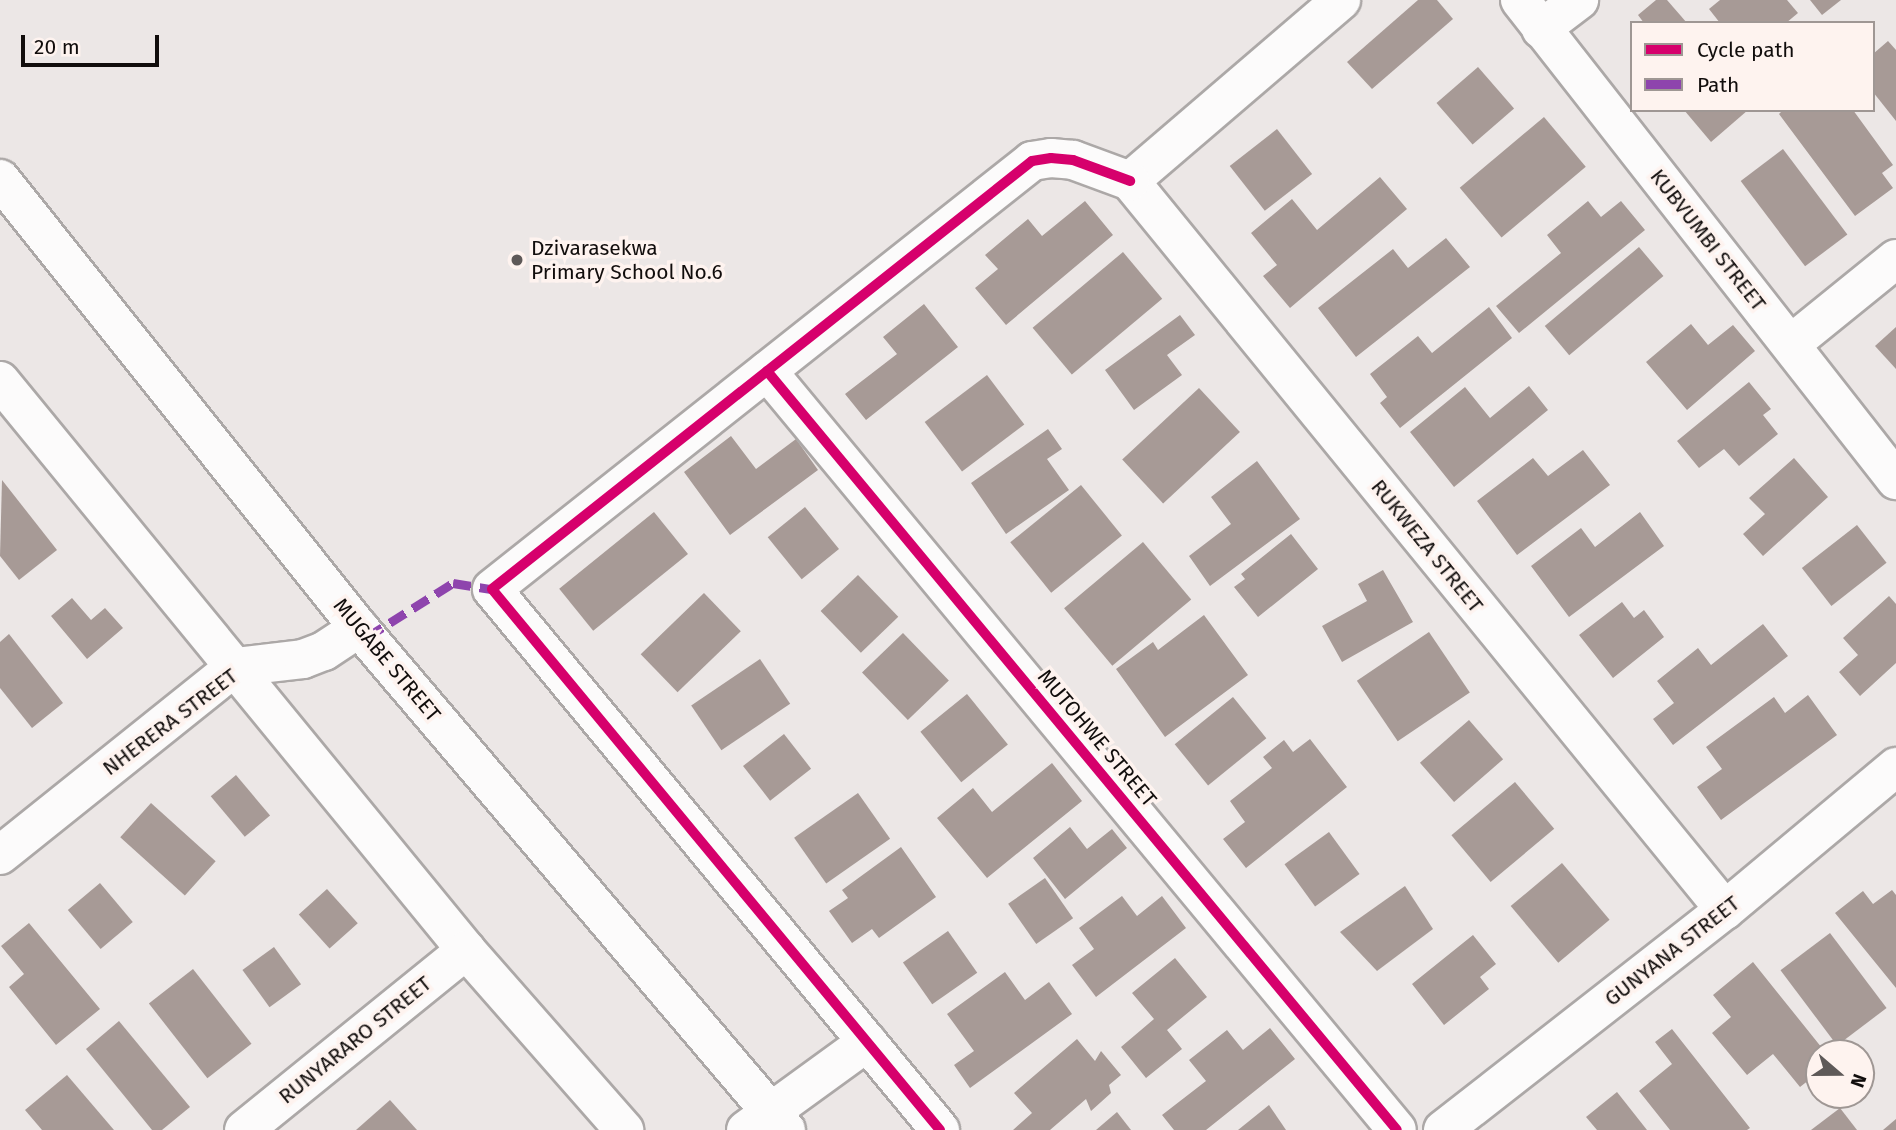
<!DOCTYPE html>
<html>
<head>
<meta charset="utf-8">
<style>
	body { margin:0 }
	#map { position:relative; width:1896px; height:1130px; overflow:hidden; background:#ece7e6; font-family:"Fira Sans",sans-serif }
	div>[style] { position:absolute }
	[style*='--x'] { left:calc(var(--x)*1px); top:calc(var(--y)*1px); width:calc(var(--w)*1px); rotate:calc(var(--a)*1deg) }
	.building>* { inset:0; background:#a79a96; transform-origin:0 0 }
	.roads { filter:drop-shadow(2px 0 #aca8a7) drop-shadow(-2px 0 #aca8a7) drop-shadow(0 2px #aca8a7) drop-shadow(0 -2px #aca8a7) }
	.minor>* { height:38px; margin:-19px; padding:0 19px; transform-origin:19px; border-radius:19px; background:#fcfbfb }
	.quiet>* { height:9px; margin-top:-4.5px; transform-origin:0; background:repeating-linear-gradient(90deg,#8e44ad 0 18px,transparent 0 27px) }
	.cycleway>* { height:10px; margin:-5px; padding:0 5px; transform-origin:5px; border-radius:5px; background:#d6006c }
	.dots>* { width:19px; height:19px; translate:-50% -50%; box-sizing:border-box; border:4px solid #fef3ef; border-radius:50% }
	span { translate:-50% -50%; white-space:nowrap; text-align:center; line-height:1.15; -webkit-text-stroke:7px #fef3ef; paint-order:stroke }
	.street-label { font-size:21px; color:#110d0c }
	.poi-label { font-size:21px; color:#110d0c }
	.left { translate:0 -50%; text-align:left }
	.legend { position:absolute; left:1630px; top:21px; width:245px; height:91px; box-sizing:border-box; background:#fef3ef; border:2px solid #9f9794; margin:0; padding:9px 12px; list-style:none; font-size:21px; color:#110d0c }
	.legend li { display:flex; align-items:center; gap:14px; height:35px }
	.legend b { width:35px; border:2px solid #9f9794 }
	.north { position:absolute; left:1805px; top:1039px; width:70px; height:70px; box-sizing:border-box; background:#fef3ef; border:2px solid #9f9794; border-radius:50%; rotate:110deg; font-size:19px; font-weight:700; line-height:28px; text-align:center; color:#110d0c }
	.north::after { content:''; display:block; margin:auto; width:24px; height:32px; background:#5e5958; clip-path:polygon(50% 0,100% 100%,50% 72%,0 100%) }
	.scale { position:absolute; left:21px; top:35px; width:138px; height:32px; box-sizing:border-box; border:4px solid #110d0c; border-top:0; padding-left:9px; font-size:21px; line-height:24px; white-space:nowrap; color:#110d0c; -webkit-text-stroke:5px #fef3ef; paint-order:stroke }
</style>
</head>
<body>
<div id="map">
	<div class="building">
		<div style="clip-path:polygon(1418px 0,1437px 0,1453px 19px,1372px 89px,1347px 62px)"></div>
		<div style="clip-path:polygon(1656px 0,1667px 0,1687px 23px,1644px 23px,1638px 15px)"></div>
		<div style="clip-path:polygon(1720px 0,1787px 0,1798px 13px,1786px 23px,1720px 23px,1709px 9px)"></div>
		<div style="clip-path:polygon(1810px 0,1841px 0,1822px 15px)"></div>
		<div style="clip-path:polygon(1888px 41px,1896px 50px,1896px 121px,1873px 92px,1873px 54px)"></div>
		<div style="left:1478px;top:67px;width:55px;height:55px;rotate:49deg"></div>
		<div style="clip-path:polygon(1684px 110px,1748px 110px,1711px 142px)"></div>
		<div style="clip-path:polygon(1783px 110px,1853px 110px,1893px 165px,1882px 173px,1893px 188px,1855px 216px,1779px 114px)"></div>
		<div style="left:1544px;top:117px;width:65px;height:110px;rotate:50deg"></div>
		<div style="left:1277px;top:129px;width:57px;height:60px;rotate:52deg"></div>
		<div style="left:1783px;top:149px;width:107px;height:53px;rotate:53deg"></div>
		<div style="clip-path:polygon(1380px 177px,1407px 209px,1290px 308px,1263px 276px,1277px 265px,1251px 233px,1292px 199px,1317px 230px)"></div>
		<div style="clip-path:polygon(1085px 201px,1113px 235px,1006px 325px,975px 288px,998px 269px,985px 255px,1028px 219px,1042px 236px)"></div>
		<div style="clip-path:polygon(1588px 201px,1601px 217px,1621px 201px,1645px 230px,1519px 333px,1496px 306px,1561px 253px,1547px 235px)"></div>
		<div style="clip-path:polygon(1446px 238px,1470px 267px,1356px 357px,1318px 308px,1393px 249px,1408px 268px)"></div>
		<div style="left:1639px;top:247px;width:38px;height:123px;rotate:50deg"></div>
		<div style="left:1123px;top:252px;width:61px;height:118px;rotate:50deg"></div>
		<div style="clip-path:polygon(924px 304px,958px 347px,866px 420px,845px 394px,897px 354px,883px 337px)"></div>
		<div style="clip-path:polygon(1489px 307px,1512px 338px,1400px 428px,1380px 403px,1387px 397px,1370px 374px,1418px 336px,1432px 353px)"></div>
		<div style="clip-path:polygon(1180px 315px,1195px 335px,1167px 355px,1182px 375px,1134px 410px,1105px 370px)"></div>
		<div style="clip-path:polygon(1691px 324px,1708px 345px,1733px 325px,1755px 351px,1687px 410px,1646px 362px)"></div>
		<div style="clip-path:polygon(1896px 327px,1896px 369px,1875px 346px)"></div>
		<div style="left:987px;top:375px;width:62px;height:78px;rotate:53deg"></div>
		<div style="clip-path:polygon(1749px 382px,1771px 409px,1763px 415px,1778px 434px,1739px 466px,1724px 449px,1699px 468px,1677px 441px)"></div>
		<div style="clip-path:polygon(1529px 386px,1548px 410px,1454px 487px,1410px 432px,1465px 387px,1490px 418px)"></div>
		<div style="left:1199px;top:388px;width:60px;height:105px;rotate:47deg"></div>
		<div style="clip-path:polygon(1048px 429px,1062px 449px,1047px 459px,1069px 490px,1006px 534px,971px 483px)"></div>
		<div style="clip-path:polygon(731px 436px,756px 469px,796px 439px,818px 470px,730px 535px,684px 472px)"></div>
		<div style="clip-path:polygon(1583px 450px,1610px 485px,1517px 555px,1477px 501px,1533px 458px,1548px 476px)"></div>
		<div style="clip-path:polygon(1794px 458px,1828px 497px,1763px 556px,1743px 534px,1765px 514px,1749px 498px)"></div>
		<div style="clip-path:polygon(1257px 461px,1300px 519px,1210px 586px,1189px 556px,1231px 524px,1211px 497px)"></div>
		<div style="clip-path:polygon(2px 480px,57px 550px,19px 580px,0 556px)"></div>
		<div style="left:1081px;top:485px;width:65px;height:91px;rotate:51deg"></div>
		<div style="left:805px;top:507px;width:54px;height:48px;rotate:51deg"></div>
		<div style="left:654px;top:512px;width:54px;height:122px;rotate:51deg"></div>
		<div style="clip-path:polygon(1640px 512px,1664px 546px,1569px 617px,1531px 566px,1581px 528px,1595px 547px)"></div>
		<div style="left:1857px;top:525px;width:48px;height:70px;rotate:52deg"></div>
		<div style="clip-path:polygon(1291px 534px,1318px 569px,1258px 617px,1234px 587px,1245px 579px,1241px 574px)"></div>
		<div style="left:1143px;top:542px;width:75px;height:103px;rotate:50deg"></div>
		<div style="clip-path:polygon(1383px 570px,1413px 622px,1342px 662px,1322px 626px,1367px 601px,1358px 584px)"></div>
		<div style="left:858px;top:575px;width:58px;height:52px;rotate:46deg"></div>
		<div style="left:704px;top:593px;width:53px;height:88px;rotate:46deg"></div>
		<div style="clip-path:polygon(1889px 596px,1896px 604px,1896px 663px,1860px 696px,1839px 672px,1858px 655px,1843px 638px)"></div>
		<div style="clip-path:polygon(72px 598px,91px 620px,105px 608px,123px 628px,87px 659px,51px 616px)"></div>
		<div style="clip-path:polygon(1622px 602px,1634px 618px,1644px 610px,1664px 637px,1613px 678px,1579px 635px)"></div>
		<div style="clip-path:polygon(1204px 615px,1248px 675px,1165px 737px,1116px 669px,1153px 642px,1158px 650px)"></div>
		<div style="clip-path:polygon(1763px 624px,1788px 656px,1673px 745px,1653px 719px,1674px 703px,1657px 681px,1698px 648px,1711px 665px)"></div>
		<div style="left:1429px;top:632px;width:73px;height:87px;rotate:56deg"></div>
		<div style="left:903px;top:633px;width:66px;height:57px;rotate:46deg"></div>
		<div style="clip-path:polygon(9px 634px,63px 703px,32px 728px,0 688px,0 642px)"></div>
		<div style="left:760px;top:659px;width:54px;height:83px;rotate:56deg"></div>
		<div style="left:967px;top:694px;width:65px;height:60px;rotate:51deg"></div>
		<div style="clip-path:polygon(1808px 695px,1837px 735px,1721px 820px,1697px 787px,1722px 769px,1706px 747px,1774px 697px,1785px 713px)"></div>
		<div style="left:1233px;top:697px;width:53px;height:75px;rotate:51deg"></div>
		<div style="left:1469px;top:720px;width:52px;height:65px;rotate:49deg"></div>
		<div style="left:784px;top:734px;width:44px;height:52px;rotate:52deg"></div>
		<div style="clip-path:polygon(1310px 739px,1347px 787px,1246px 868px,1223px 839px,1245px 822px,1230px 801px,1272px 768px,1263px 757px,1284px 740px,1293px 752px)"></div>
		<div style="clip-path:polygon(1052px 763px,1082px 801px,987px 878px,937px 818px,973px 788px,992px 812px)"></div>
		<div style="left:236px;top:775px;width:53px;height:33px;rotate:50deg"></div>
		<div style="left:1515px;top:782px;width:61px;height:83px;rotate:50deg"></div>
		<div style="left:858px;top:793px;width:56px;height:78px;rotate:55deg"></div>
		<div style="left:151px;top:803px;width:87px;height:46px;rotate:42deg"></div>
		<div style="clip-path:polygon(1070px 827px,1087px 849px,1112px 829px,1127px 848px,1065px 899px,1033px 858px)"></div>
		<div style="left:1329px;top:832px;width:52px;height:55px;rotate:54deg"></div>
		<div style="clip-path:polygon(901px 847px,936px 897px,879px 938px,872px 929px,852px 943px,829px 911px,848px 898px,842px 890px)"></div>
		<div style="left:1562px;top:863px;width:74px;height:67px;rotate:50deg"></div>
		<div style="left:1045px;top:878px;width:49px;height:45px;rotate:55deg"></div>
		<div style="left:100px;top:883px;width:51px;height:42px;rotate:50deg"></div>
		<div style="clip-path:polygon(1405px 886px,1433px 929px,1377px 971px,1340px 932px)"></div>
		<div style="left:327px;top:889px;width:46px;height:38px;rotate:48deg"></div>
		<div style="clip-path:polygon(1892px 890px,1896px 895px,1896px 988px,1835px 913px,1863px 891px,1873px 904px)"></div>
		<div style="clip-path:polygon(1122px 896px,1137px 916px,1162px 896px,1186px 928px,1096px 997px,1072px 965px,1094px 949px,1079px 928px)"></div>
		<div style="clip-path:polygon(29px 923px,100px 1009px,56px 1045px,9px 987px,24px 974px,1px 946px)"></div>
		<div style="left:948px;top:931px;width:51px;height:55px;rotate:55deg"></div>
		<div style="left:1830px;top:933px;width:94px;height:62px;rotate:53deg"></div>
		<div style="clip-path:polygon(1473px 935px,1496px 964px,1480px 977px,1489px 989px,1444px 1025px,1412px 984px)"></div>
		<div style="left:274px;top:947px;width:46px;height:39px;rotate:54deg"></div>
		<div style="clip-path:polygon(1175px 958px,1207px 997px,1167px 1030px,1182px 1049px,1146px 1078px,1121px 1047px,1154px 1019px,1132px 993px)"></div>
		<div style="clip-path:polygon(1753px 962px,1826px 1053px,1819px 1053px,1819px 1072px,1800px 1087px,1773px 1054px,1747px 1075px,1712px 1033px,1731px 1017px,1713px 995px)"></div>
		<div style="left:193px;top:969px;width:95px;height:56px;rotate:52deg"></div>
		<div style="clip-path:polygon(1005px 972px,1025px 1000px,1049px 982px,1072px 1014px,970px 1088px,954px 1065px,974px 1051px,947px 1014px)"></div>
		<div style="clip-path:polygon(119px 1021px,190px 1107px,162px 1130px,152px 1130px,86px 1049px)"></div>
		<div style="clip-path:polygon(1270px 1028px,1295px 1059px,1206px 1130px,1174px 1130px,1162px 1115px,1206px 1081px,1189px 1060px,1227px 1030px,1243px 1050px)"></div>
		<div style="clip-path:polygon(1672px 1029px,1750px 1128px,1747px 1130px,1670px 1130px,1639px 1091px,1672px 1064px,1655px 1042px)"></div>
		<div style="clip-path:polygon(1077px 1039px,1095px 1061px,1101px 1051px,1121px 1075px,1109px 1085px,1111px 1093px,1091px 1111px,1086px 1099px,1050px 1130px,1013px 1130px,1032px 1113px,1014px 1093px)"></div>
		<div style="clip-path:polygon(67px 1075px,114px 1130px,42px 1130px,25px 1110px)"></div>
		<div style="clip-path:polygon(1617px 1092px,1647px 1130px,1597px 1130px,1586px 1117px)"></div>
		<div style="clip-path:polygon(390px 1100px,417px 1130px,356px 1130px)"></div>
		<div style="clip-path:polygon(1269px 1105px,1286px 1130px,1238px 1130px)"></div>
		<div style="clip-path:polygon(1840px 1108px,1857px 1130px,1811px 1130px)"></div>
		<div style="clip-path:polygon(1117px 1112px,1131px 1130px,1096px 1130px)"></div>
		<div style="clip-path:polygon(1896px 1119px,1896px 1130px,1883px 1130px)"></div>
	</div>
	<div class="roads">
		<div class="minor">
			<div style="--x:1520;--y:0;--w:610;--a:51.93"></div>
			<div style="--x:1541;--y:29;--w:48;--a:-37.3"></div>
			<div style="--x:0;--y:179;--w:575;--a:51.36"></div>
			<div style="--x:359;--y:628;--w:659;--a:49.62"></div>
			<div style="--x:1130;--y:181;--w:941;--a:50.78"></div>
			<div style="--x:1130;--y:181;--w:278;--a:-40.6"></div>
			<div style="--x:1791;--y:344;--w:135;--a:-39"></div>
			<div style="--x:767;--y:371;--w:986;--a:50.31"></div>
			<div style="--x:0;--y:381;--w:735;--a:50.68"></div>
			<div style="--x:466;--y:950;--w:240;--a:48.7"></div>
			<div style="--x:0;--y:855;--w:301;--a:-38.7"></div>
			<div style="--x:235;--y:667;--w:68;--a:-6.7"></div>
			<div style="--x:303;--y:659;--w:22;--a:-21"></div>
			<div style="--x:324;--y:651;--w:42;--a:-33.3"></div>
			<div style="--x:244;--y:1130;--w:286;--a:-39"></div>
			<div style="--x:746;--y:1130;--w:150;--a:-36"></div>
			<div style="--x:940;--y:1130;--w:702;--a:-129.63"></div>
			<div style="--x:492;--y:589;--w:689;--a:-38.4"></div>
			<div style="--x:1032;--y:161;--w:19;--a:-9"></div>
			<div style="--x:1051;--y:158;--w:22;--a:5"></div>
			<div style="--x:1073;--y:160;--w:61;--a:20.2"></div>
			<div style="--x:1443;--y:1130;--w:358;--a:-38"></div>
			<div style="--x:1725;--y:910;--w:223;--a:-39.9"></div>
		</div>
	</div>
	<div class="quiet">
		<div style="--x:367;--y:637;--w:102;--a:-32.1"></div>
		<div style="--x:453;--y:583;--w:39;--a:9"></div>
	</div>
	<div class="cycleway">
		<div style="--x:767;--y:371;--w:986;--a:50.31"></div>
		<div style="--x:940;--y:1130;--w:702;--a:-129.63"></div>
		<div style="--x:492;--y:589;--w:689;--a:-38.4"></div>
		<div style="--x:1032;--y:161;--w:19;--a:-9"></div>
		<div style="--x:1051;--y:158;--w:22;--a:5"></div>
		<div style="--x:1073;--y:160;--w:61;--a:20.2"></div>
	</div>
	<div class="dots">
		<div style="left:517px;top:260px;background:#5e5958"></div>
	</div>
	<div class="street-label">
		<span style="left:1708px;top:240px;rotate:52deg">KUBVUMBI STREET</span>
		<span style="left:1427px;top:546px;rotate:51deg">RUKWEZA STREET</span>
		<span style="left:387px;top:660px;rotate:50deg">MUGABE STREET</span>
		<span style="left:170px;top:722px;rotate:-37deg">NHERERA STREET</span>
		<span style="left:1097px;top:738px;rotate:50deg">MUTOHWE STREET</span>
		<span style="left:1672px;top:951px;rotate:-38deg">GUNYANA STREET</span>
		<span style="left:355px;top:1040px;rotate:-39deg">RUNYARARO STREET</span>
	</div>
	<div class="poi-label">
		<span class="left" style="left:531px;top:260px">Dzivarasekwa<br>Primary School No.6</span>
	</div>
	<ul class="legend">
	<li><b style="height:9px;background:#d6006c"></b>Cycle path</li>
	<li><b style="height:9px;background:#8e44ad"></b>Path</li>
	</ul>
	<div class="north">N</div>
	<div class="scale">20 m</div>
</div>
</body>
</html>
